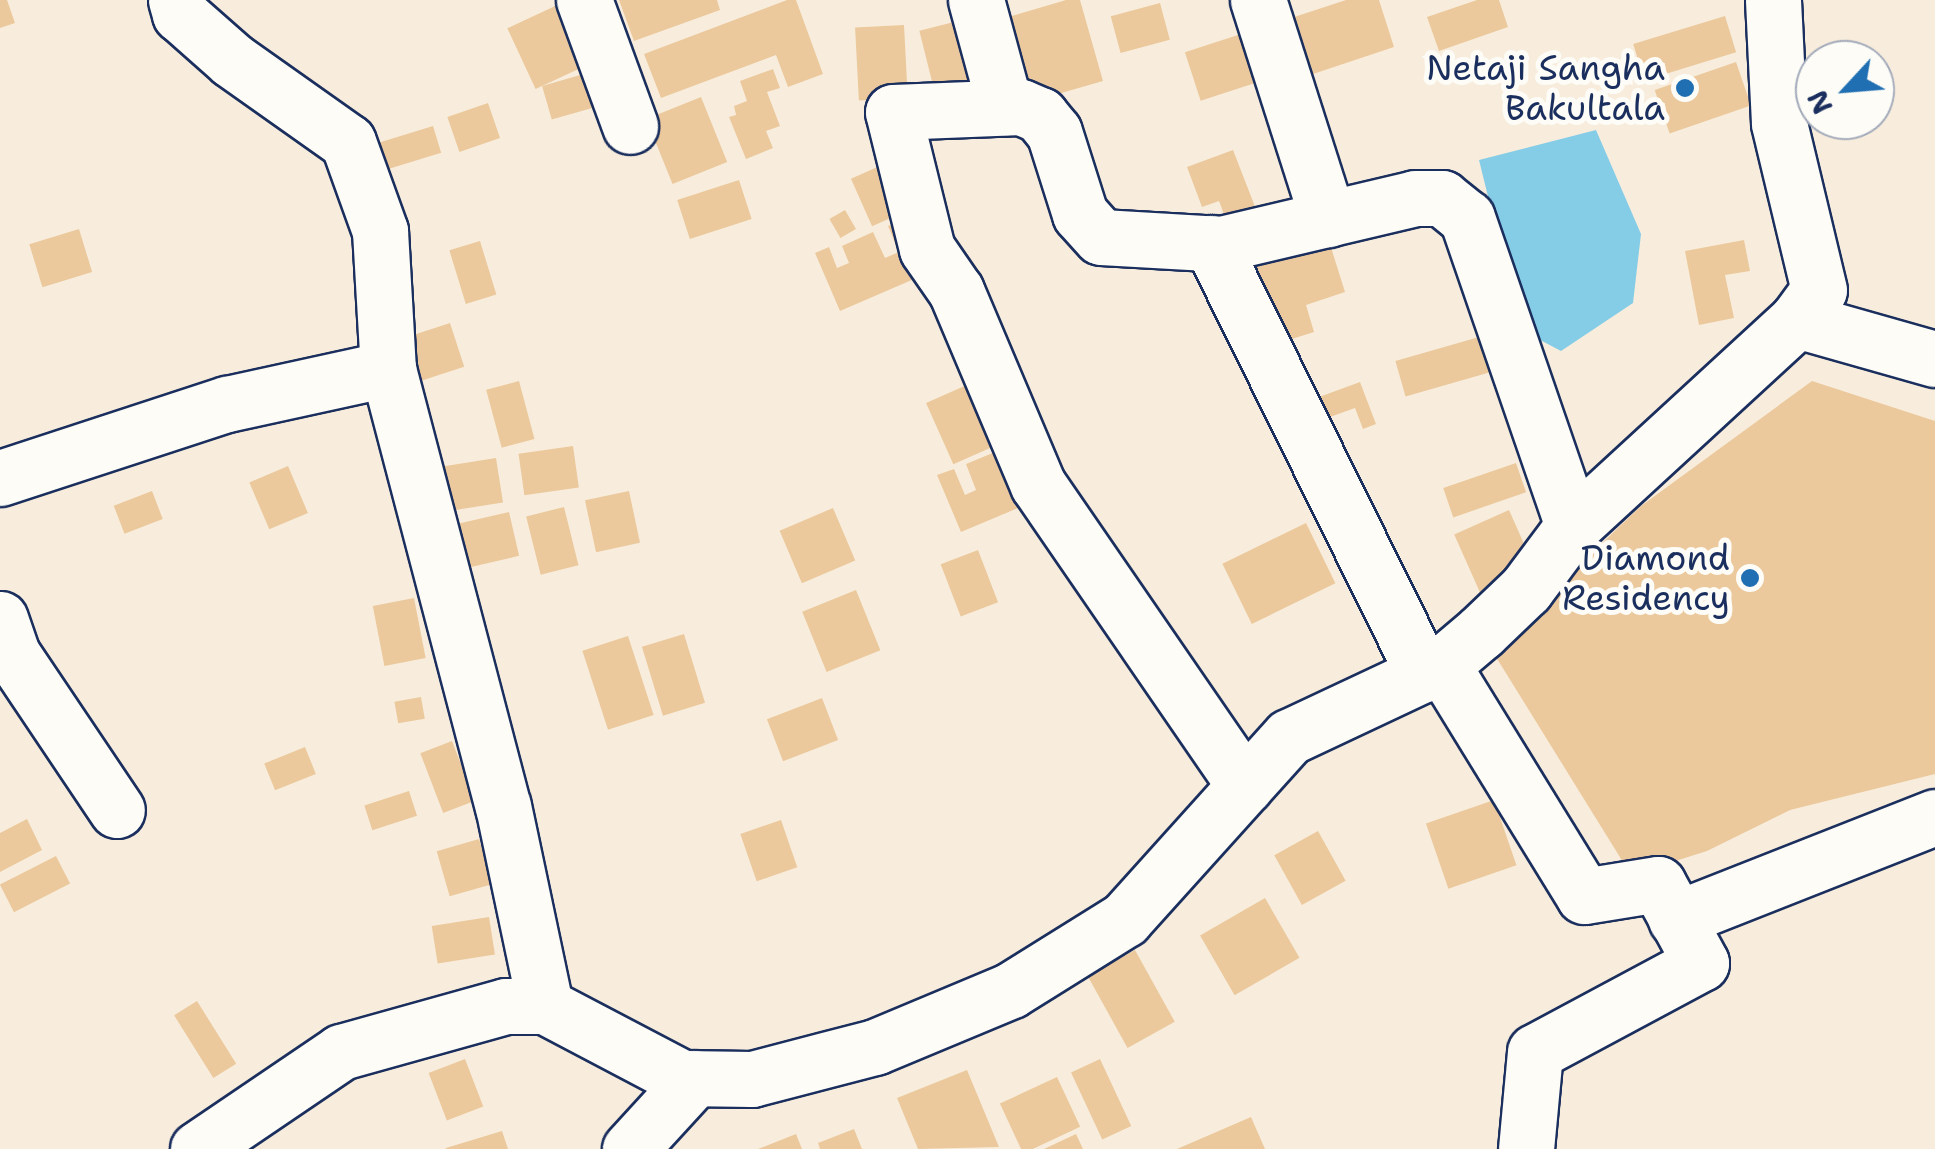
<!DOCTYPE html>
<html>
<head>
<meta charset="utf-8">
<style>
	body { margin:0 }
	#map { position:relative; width:1935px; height:1149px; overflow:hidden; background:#f8eddc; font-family:"Shantell Sans",sans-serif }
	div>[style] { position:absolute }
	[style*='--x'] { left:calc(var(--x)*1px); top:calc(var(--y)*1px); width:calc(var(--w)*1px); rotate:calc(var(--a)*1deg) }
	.water>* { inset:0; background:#85cce7 }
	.building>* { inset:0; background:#ebc99d; transform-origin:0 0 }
	.roads { filter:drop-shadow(2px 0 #1b2f5e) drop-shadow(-2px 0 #1b2f5e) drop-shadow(0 2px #1b2f5e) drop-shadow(0 -2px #1b2f5e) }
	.minor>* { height:55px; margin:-27.5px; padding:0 27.5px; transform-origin:27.5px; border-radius:27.5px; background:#fdfcf7 }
	.dots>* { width:28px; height:28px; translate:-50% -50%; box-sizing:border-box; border:5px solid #fdfcf7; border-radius:50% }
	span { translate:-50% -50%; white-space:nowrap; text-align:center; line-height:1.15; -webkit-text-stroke:10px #fdfcf7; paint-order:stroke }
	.poi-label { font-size:35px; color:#1b2f5e }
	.right { translate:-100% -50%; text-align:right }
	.north { position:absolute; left:1795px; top:40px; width:100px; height:100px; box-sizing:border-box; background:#fdfcf7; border:2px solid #a3aaba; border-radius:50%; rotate:244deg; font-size:28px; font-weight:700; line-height:40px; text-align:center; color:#1b2f5e }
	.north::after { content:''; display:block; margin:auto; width:35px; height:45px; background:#1f6fb2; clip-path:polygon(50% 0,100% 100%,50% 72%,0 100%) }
</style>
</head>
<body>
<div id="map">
	<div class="water">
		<div style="clip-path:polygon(1596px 130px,1641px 234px,1633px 303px,1561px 351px,1521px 330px,1479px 160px)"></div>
	</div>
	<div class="building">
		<div style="clip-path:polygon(0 0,7px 0,15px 23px,0 28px)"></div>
		<div style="left:568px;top:0;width:67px;height:67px;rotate:65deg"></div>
		<div style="clip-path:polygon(619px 0,717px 0,720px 10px,634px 41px)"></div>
		<div style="clip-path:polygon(787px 0,796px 0,823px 74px,788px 87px,776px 55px,661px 98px,644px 54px)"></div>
		<div style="clip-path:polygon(1066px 0,1080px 0,1103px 81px,1030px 102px,1005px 18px)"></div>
		<div style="clip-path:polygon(1346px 0,1379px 0,1394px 47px,1298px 79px,1279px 22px)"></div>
		<div style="clip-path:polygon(1477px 0,1499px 0,1508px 27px,1439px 51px,1427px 17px)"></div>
		<div style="left:1160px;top:3px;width:38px;height:51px;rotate:75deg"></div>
		<div style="left:1725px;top:16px;width:38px;height:96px;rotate:73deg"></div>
		<div style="left:962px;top:20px;width:69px;height:44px;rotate:76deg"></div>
		<div style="left:904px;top:25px;width:73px;height:49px;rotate:87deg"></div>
		<div style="left:1241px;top:34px;width:51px;height:59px;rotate:72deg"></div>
		<div style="left:1736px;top:62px;width:46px;height:86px;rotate:71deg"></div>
		<div style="clip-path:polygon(773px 69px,780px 88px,767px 92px,780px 126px,766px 131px,773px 148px,746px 159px,729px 117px,736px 115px,734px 106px,747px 101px,740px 81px)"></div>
		<div style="left:594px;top:71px;width:35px;height:54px;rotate:74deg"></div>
		<div style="left:701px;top:97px;width:70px;height:59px;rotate:68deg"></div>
		<div style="left:488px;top:103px;width:37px;height:43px;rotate:71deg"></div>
		<div style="left:433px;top:126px;width:28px;height:68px;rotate:73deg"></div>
		<div style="clip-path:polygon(1233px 150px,1261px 222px,1231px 233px,1219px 201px,1202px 207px,1187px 167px)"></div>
		<div style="left:882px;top:165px;width:52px;height:34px;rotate:66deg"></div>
		<div style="left:739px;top:180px;width:41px;height:65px;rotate:72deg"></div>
		<div style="left:845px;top:210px;width:22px;height:18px;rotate:60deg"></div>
		<div style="clip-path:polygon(905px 219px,928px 273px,840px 311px,815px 253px,829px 247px,837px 268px,849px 263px,842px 246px,873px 232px,885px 258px,899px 252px,888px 226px)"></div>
		<div style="left:79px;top:229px;width:45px;height:52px;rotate:73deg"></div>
		<div style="clip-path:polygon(1744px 240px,1750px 271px,1725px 275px,1734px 318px,1699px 325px,1685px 251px)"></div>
		<div style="left:480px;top:241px;width:56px;height:32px;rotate:73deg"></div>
		<div style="clip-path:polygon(1329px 241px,1345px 292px,1306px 305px,1314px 332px,1273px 345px,1248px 267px)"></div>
		<div style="left:450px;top:323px;width:46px;height:50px;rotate:72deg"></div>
		<div style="left:1479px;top:337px;width:37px;height:87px;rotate:74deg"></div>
		<div style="left:519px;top:381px;width:60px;height:34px;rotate:75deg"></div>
		<div style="clip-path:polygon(1812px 381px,1935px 421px,1935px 774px,1790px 810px,1707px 851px,1631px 875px,1491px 649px,1641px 506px)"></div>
		<div style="clip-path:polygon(1360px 382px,1376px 424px,1363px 429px,1355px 408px,1319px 421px,1300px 404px)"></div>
		<div style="left:969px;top:384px;width:67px;height:47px;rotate:66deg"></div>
		<div style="left:573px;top:446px;width:42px;height:55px;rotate:82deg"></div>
		<div style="clip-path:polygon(1000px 450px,1023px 506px,961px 532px,937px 475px,954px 469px,965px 495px,976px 490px,966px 464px)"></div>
		<div style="left:496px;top:458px;width:45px;height:67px;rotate:81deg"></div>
		<div style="left:1516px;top:463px;width:31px;height:77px;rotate:71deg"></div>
		<div style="left:288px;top:466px;width:51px;height:42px;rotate:67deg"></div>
		<div style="left:152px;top:491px;width:30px;height:41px;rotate:69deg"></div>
		<div style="left:629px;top:491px;width:53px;height:45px;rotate:78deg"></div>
		<div style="left:564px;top:507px;width:60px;height:39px;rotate:76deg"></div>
		<div style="left:833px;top:508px;width:57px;height:58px;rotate:67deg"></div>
		<div style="left:1509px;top:510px;width:69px;height:60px;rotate:66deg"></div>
		<div style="left:509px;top:512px;width:45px;height:68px;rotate:77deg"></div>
		<div style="left:1306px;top:523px;width:67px;height:93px;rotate:64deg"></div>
		<div style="left:978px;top:550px;width:56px;height:40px;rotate:69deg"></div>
		<div style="left:856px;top:590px;width:65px;height:58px;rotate:68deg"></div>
		<div style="left:414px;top:598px;width:61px;height:42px;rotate:79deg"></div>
		<div style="left:684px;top:634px;width:72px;height:44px;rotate:73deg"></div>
		<div style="left:628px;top:636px;width:83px;height:48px;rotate:72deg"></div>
		<div style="left:421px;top:697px;width:22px;height:27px;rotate:80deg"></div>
		<div style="left:822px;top:698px;width:45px;height:59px;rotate:69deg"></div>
		<div style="left:452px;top:741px;width:64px;height:34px;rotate:69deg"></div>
		<div style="left:305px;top:747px;width:29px;height:44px;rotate:68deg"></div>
		<div style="left:409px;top:791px;width:26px;height:47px;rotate:72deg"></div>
		<div style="left:1494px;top:800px;width:69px;height:72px;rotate:71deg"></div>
		<div style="clip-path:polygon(27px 819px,42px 850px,0 872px,0 833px)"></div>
		<div style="left:781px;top:820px;width:50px;height:43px;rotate:71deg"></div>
		<div style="left:1318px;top:831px;width:57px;height:50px;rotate:61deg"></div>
		<div style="left:479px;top:839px;width:47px;height:44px;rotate:74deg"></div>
		<div style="left:56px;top:856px;width:31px;height:63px;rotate:63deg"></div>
		<div style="left:1265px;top:898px;width:69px;height:75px;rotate:60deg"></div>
		<div style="left:489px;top:917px;width:38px;height:58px;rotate:81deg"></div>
		<div style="left:1135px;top:950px;width:82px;height:54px;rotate:61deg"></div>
		<div style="left:197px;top:1001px;width:74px;height:27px;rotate:58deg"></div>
		<div style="left:465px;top:1059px;width:51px;height:39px;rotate:69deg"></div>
		<div style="left:1100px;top:1059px;width:74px;height:32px;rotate:65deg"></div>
		<div style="clip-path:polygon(967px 1070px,999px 1147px,918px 1149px,897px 1098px)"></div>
		<div style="left:1057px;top:1077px;width:55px;height:63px;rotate:65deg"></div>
		<div style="clip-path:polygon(1251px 1117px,1265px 1149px,1177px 1149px)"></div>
		<div style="clip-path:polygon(854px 1129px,862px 1149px,820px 1149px,818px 1143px)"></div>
		<div style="clip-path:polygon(502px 1131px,508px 1149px,446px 1149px,446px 1148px)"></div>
		<div style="clip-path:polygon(796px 1134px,802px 1149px,758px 1149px)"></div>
		<div style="clip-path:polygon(1076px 1134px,1083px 1149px,1044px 1149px)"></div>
	</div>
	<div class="roads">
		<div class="minor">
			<div style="--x:176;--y:0;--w:15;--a:74"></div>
			<div style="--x:180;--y:14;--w:69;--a:41.5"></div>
			<div style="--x:232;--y:60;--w:142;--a:35.3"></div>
			<div style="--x:348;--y:142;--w:95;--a:70.2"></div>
			<div style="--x:380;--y:231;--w:138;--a:86.7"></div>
			<div style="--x:388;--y:369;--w:452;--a:75.3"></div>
			<div style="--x:503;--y:806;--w:204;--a:78.1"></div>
			<div style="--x:584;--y:0;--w:134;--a:69.9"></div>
			<div style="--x:976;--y:0;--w:111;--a:74.8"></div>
			<div style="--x:1258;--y:0;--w:230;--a:72.3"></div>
			<div style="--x:1211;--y:243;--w:481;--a:63.7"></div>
			<div style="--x:1797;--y:320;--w:143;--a:15.8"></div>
			<div style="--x:0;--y:478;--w:239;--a:-18.1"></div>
			<div style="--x:227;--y:404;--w:165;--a:-12.3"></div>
			<div style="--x:0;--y:619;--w:37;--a:71"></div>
			<div style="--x:12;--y:654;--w:188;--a:56.1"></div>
			<div style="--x:1442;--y:665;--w:271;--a:58.4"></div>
			<div style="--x:1584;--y:896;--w:75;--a:-9.2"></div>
			<div style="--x:1658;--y:884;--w:90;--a:61.4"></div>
			<div style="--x:1701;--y:963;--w:188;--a:151.8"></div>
			<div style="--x:1535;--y:1052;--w:97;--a:95.3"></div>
			<div style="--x:1245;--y:786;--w:365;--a:-124.5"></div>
			<div style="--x:1038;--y:485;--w:211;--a:-112.9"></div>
			<div style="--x:956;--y:291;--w:51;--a:-124.6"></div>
			<div style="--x:927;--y:249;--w:141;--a:-103.9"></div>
			<div style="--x:893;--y:112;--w:128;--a:-2.2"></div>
			<div style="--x:1021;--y:107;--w:21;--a:23"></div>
			<div style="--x:1040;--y:115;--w:22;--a:51"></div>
			<div style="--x:1054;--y:132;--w:86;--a:72.4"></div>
			<div style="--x:1080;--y:214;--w:31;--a:48"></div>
			<div style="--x:1101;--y:237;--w:120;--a:3.3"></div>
			<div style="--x:1221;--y:244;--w:199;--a:-13.3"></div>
			<div style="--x:1415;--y:198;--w:27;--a:0"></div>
			<div style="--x:1442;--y:198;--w:32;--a:39"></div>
			<div style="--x:1467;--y:218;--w:326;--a:71"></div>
			<div style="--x:1676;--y:919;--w:278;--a:-21.5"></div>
			<div style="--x:198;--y:1149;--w:173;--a:-34.1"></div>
			<div style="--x:341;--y:1052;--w:171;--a:-15.6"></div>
			<div style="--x:506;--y:1006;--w:39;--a:0"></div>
			<div style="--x:545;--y:1006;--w:155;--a:27.7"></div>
			<div style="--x:682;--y:1078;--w:70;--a:0.8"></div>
			<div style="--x:752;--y:1079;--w:127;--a:-14.6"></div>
			<div style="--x:875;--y:1047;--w:147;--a:-22.7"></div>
			<div style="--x:1011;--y:990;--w:134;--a:-31.9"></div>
			<div style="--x:1125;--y:919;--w:245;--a:-48"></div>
			<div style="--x:1289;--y:737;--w:169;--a:-25.2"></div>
			<div style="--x:1442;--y:665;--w:51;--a:-40.2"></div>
			<div style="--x:1481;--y:632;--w:62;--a:-43.7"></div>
			<div style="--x:1526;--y:589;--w:79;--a:-53.3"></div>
			<div style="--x:1573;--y:526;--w:304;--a:-42.6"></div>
			<div style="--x:1797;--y:320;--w:37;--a:-54"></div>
			<div style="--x:1819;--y:290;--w:172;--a:-103.5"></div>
			<div style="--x:1779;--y:123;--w:123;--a:-92.8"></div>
			<div style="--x:630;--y:1149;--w:96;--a:-47.5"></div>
		</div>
	</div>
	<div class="dots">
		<div style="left:1685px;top:88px;background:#1f6fb2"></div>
		<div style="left:1750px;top:578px;background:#1f6fb2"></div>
	</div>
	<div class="poi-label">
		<span class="right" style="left:1665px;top:88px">Netaji Sangha<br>Bakultala</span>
		<span class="right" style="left:1730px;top:578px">Diamond<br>Residency</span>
	</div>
	<div class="north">N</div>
</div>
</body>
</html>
